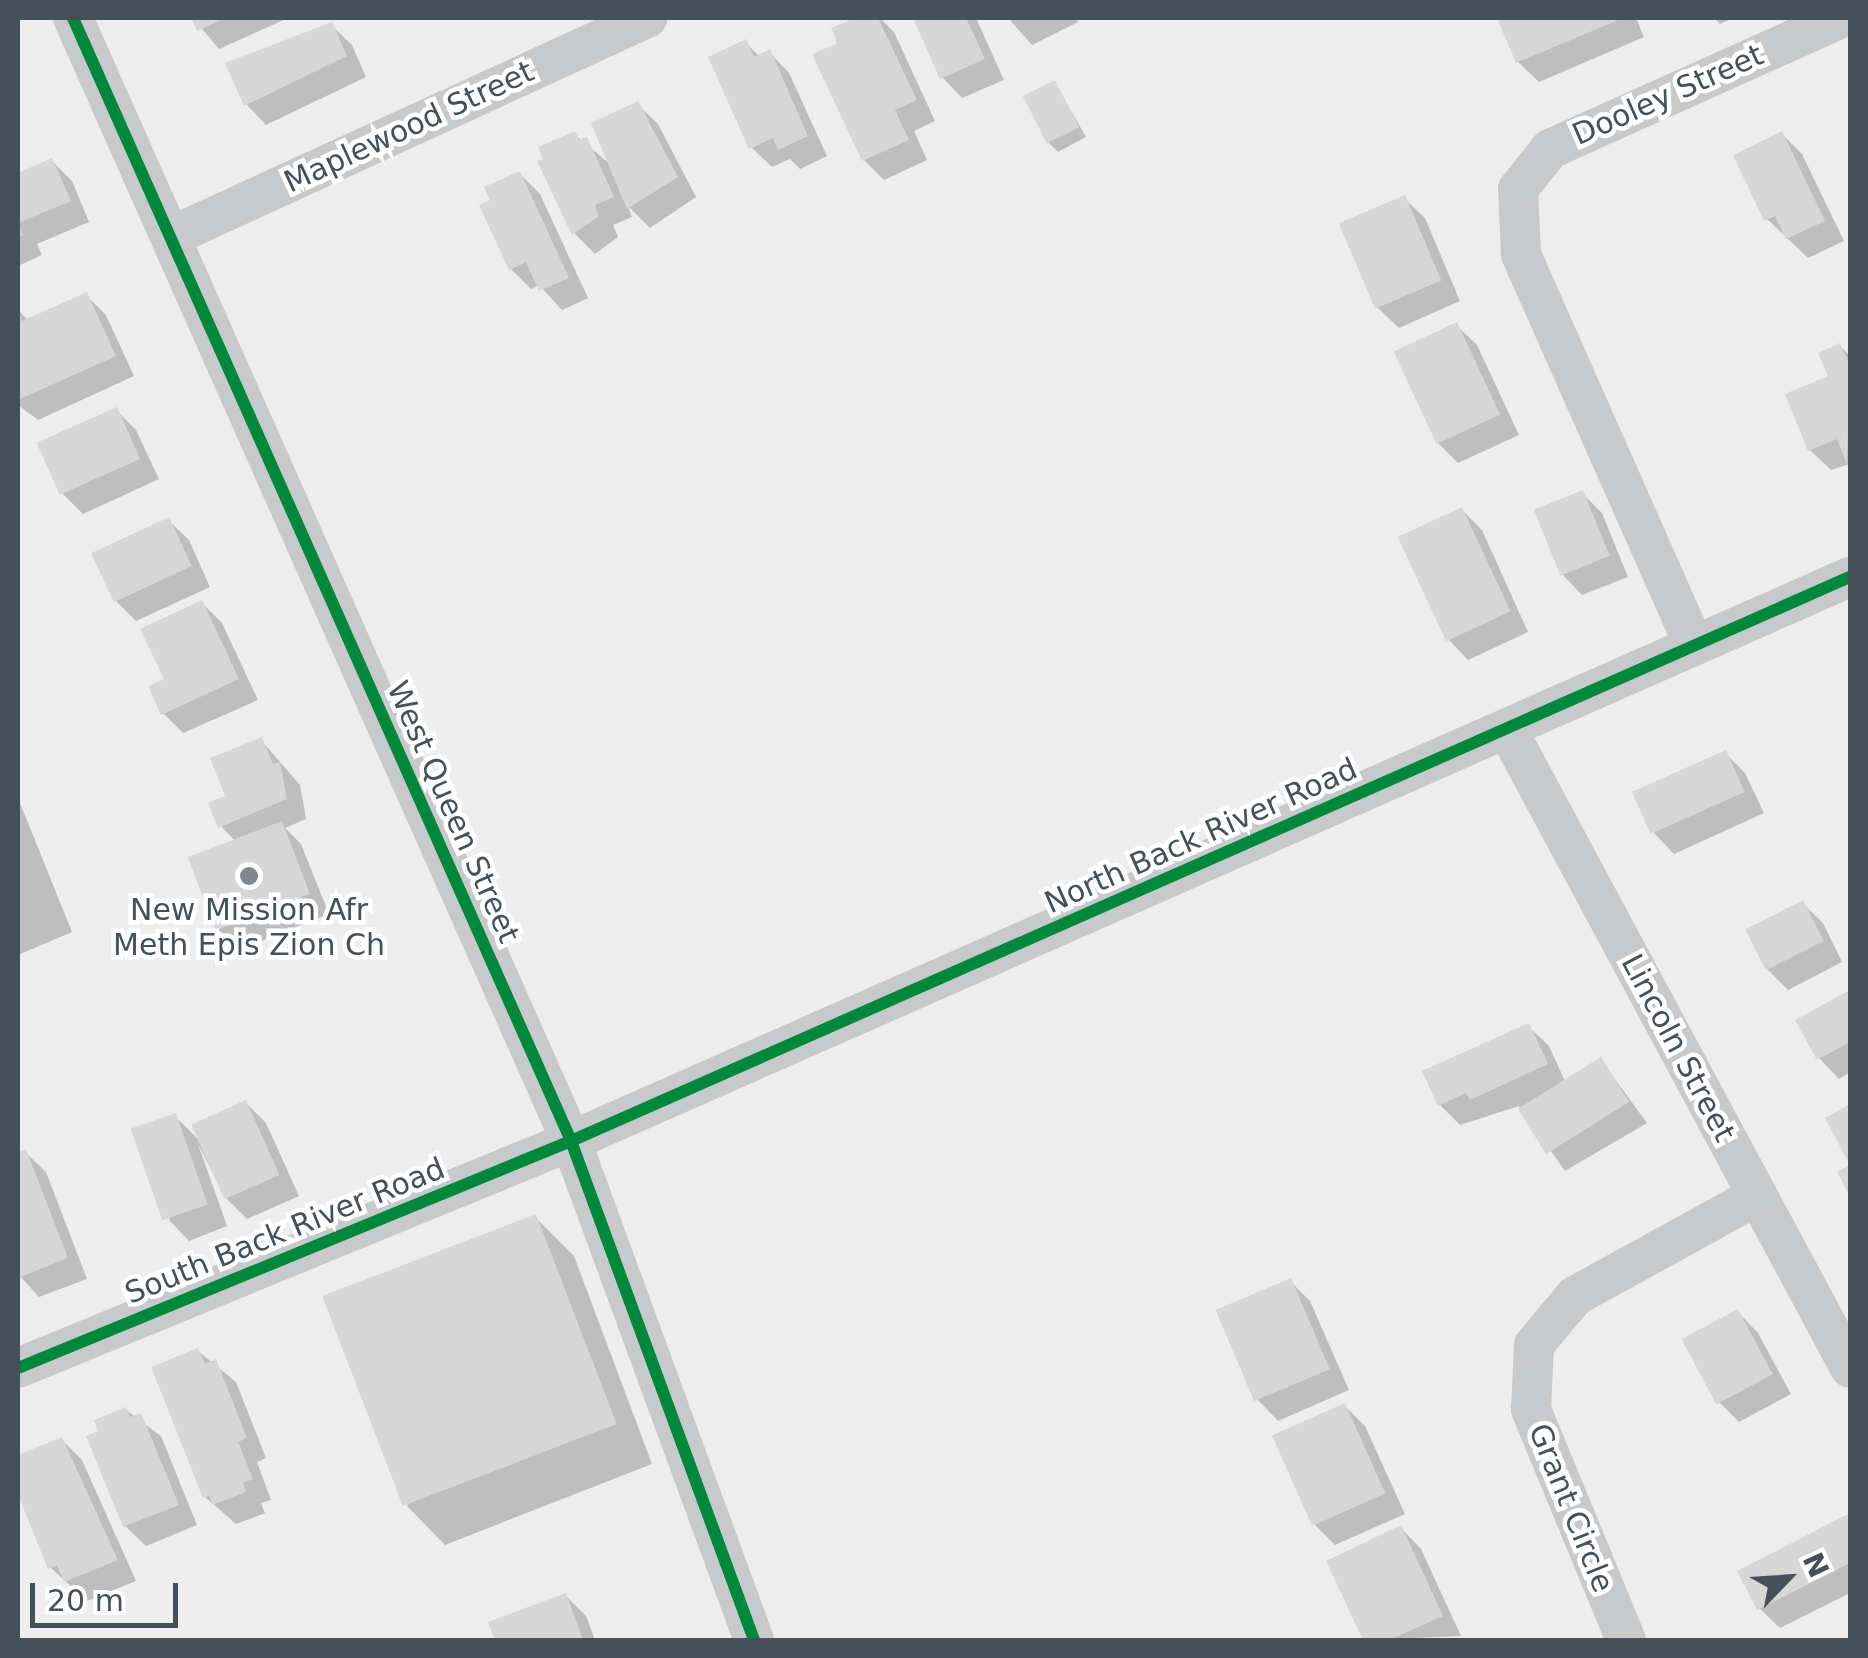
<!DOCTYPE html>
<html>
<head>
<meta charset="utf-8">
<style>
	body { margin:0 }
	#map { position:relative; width:1868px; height:1658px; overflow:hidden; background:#eee; font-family:"DejaVu Sans",sans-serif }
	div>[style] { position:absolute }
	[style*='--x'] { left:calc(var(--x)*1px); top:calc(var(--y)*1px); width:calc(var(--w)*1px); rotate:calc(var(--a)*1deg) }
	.shadow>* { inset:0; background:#0003 }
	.building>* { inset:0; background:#d7d7d8; transform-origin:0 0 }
	.minor>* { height:40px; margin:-20px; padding:0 20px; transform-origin:20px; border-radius:20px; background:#c8c9cb }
	.cycleway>* { height:12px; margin:-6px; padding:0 6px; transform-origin:6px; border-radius:6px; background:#00873e }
	.dots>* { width:28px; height:28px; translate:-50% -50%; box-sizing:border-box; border:5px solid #fff; border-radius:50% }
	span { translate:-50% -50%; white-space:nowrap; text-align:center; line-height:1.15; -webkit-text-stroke:9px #fff; paint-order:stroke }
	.street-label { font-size:30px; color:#474f58 }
	.poi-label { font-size:30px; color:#474f58 }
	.frame { position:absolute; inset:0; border:20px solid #474f58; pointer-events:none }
	.north { position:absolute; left:1738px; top:1528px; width:100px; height:100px; -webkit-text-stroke:8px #fff; paint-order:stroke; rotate:65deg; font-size:28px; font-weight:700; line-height:40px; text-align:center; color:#474f58 }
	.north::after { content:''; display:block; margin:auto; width:35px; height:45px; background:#474f58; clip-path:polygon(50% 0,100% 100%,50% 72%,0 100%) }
	.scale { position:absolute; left:30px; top:1583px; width:148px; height:45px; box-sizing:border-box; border:5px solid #474f58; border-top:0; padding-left:12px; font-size:30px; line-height:35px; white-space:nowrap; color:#474f58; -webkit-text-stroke:8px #fff; paint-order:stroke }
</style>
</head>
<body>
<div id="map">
	<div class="shadow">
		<div style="clip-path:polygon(193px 18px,288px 18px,219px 49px)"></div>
		<div style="clip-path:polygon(861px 18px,880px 18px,894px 32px,935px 121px,914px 131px,927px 160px,884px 180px,864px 160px,834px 30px)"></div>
		<div style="clip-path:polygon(916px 18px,976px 18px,1004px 80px,962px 98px,942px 77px)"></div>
		<div style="clip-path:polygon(1008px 18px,1076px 18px,1078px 22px,1032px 45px)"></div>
		<div style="clip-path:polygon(1500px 18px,1636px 18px,1644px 37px,1539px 82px,1518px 62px)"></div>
		<div style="clip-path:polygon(1714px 18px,1734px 18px,1720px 24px)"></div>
		<div style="clip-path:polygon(331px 25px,352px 45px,366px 77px,266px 125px,246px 104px)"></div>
		<div style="clip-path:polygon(745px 42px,760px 57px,769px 52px,789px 73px,827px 156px,800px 169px,790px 159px,772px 167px,751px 147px)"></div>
		<div style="clip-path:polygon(1055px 83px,1086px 137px,1058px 152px,1048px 142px)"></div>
		<div style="clip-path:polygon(637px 104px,658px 124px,696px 197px,650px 228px,627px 205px,632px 217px,613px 225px,618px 237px,595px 254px,575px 234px,540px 163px,574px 134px,611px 165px)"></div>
		<div style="clip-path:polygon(1782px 134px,1802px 154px,1844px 241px,1808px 258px,1767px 219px)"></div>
		<div style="clip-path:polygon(52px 161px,72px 181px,89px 222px,37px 244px,42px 255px,18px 266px,18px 175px)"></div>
		<div style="clip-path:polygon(520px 174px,540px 194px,588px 298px,562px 310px,539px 285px,531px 289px,511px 269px,494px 201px)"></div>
		<div style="clip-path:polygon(1404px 198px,1425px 218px,1460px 301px,1399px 328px,1378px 308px)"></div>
		<div style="clip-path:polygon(86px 295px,106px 315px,134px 376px,38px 420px,18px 405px,18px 310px,29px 321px)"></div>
		<div style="clip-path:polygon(1456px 325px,1477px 345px,1519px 435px,1458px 463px,1438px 443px)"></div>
		<div style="clip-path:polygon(1840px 346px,1850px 356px,1850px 464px,1831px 470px,1810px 450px)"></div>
		<div style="clip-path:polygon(116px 410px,136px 430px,159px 479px,83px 514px,63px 494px)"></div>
		<div style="clip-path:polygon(1582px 493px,1602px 513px,1628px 577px,1582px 595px,1562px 574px)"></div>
		<div style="clip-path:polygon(1462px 510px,1482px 530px,1528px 632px,1468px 660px,1448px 639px)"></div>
		<div style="clip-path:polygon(168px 520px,189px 540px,210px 587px,136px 621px,116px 601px)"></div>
		<div style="clip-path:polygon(202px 603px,222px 623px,258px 700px,183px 733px,163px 713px,167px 680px)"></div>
		<div style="clip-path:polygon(261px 740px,300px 785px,306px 819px,285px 828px,301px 844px,329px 914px,239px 950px,219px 930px,236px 842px,221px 826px,228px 797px)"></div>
		<div style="clip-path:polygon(1725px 753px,1745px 773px,1764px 813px,1674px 854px,1654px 833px)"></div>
		<div style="clip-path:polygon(18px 798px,72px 932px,18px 955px)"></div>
		<div style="clip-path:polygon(1802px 903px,1823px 923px,1842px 962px,1788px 990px,1768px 970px)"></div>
		<div style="clip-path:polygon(1850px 993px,1850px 1072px,1839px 1079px,1819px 1058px,1799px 1021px)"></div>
		<div style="clip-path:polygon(1528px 1026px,1549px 1046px,1565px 1081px,1601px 1060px,1647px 1123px,1565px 1171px,1519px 1106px,1460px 1125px,1440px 1105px)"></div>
		<div style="clip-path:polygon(246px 1103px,266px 1123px,299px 1196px,247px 1219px,227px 1199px,198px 1144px,227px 1226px,189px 1241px,169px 1220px,175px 1116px,201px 1142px)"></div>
		<div style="clip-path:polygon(25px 1152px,46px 1172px,87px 1279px,39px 1297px,18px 1274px,18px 1155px)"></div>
		<div style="clip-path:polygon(535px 1217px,574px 1256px,652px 1464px,445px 1545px,407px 1506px)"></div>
		<div style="clip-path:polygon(1290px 1281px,1310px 1301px,1349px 1390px,1278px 1421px,1258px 1400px)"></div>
		<div style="clip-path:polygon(1738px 1312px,1758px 1333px,1791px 1394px,1739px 1422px,1719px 1402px)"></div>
		<div style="clip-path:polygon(198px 1351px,236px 1382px,266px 1458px,257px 1462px,271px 1500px,261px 1503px,265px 1513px,236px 1524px,205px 1497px)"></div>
		<div style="clip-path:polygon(1345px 1406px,1365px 1426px,1405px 1514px,1335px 1545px,1315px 1525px)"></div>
		<div style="clip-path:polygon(126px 1410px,161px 1436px,197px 1525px,146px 1546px,125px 1526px,102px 1432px)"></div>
		<div style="clip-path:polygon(62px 1440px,82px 1460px,136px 1581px,87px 1601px,50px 1567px,18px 1489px,18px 1458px)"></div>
		<div style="clip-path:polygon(1850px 1516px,1850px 1593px,1780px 1628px,1759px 1608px,1741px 1572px)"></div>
		<div style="clip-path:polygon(1401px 1528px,1421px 1549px,1461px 1636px,1365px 1640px,1329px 1562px)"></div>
		<div style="clip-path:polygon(566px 1596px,586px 1616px,595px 1640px,498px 1640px,492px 1623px)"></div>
	</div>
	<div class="building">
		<div style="clip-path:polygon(191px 18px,225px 18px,197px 31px)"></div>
		<div style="clip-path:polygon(855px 18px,878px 18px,917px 100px,895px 110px,909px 140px,862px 161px,812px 54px,838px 43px,831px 28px)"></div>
		<div style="clip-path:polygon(913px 18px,966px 18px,985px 59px,940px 79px)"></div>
		<div style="clip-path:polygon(1497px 18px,1623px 18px,1516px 63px)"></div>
		<div style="clip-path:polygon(332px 22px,347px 56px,244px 106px,225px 63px)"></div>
		<div style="clip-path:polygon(746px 39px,754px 57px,770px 49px,808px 136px,778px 150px,773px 138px,749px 149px,708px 57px)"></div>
		<div style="left:1055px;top:80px;width:53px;height:36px;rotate:63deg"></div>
		<div style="clip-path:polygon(638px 101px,678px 177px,627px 209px,591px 123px)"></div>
		<div style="clip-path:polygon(575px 131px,579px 140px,587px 137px,614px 197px,595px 205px,599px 216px,572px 235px,537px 161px,543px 159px,538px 147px)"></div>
		<div style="clip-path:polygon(1782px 131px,1825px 221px,1786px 239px,1775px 216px,1764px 221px,1733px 155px)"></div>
		<div style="clip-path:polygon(52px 158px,71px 201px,18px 223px,23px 235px,18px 237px,18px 173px)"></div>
		<div style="clip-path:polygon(520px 171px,569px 278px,539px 291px,526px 262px,509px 270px,479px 205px,490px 200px,484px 187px)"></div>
		<div style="left:1405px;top:195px;width:93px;height:72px;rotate:67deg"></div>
		<div style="clip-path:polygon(87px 292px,116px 356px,18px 400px,18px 311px,22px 321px)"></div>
		<div style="left:1457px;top:322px;width:102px;height:70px;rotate:65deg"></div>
		<div style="clip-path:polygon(1840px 343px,1850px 366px,1847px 464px,1837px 439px,1808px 451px,1785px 394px,1828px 376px,1818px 353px)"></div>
		<div style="left:117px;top:407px;width:57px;height:88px;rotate:66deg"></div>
		<div style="left:1583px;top:490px;width:71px;height:53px;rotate:68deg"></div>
		<div style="left:1462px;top:507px;width:115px;height:71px;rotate:65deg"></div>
		<div style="left:169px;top:517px;width:54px;height:86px;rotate:65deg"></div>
		<div style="clip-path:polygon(202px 600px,239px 679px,161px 715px,148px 686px,164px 679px,140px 629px)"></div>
		<div style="clip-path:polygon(262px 737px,273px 764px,280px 762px,287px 799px,218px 828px,208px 803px,225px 796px,210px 758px)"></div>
		<div style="left:1726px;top:750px;width:46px;height:103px;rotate:66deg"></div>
		<div style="left:282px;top:821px;width:78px;height:101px;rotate:69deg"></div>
		<div style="left:1803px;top:900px;width:46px;height:65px;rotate:63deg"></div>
		<div style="clip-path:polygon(1850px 990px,1850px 1042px,1817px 1060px,1795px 1020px)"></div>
		<div style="clip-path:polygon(1529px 1023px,1548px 1064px,1470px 1100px,1466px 1093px,1438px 1106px,1422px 1071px)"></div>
		<div style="left:1601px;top:1057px;width:53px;height:98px;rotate:58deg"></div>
		<div style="left:246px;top:1100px;width:82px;height:60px;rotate:66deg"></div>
		<div style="clip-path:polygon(1850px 1104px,1850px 1196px,1837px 1172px,1850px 1165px,1825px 1118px)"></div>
		<div style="left:176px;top:1113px;width:97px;height:48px;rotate:71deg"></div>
		<div style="clip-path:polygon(26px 1149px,68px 1258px,18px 1278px,18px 1152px)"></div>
		<div style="left:536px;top:1214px;width:225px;height:229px;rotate:69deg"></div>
		<div style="left:1291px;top:1278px;width:99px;height:82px;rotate:67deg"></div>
		<div style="left:1738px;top:1309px;width:74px;height:64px;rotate:62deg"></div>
		<div style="clip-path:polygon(198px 1348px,205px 1364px,216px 1359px,247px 1438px,238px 1442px,253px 1479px,243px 1483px,246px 1492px,213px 1505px,209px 1496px,203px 1498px,151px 1367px)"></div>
		<div style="left:1345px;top:1403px;width:99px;height:80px;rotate:66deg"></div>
		<div style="clip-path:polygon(126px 1407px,130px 1417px,141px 1413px,179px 1505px,123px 1527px,86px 1436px,98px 1431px,94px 1420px)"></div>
		<div style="clip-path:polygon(62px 1437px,118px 1560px,64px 1582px,57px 1565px,48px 1569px,18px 1495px,18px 1455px)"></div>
		<div style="clip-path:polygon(1850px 1513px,1850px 1563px,1757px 1610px,1737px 1571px)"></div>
		<div style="clip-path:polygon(1401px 1525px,1443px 1616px,1389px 1640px,1363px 1640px,1326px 1561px)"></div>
		<div style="clip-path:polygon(566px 1593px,583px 1640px,495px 1640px,488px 1622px)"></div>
	</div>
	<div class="minor">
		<div style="--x:73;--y:18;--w:1228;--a:66.08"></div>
		<div style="--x:571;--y:1141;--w:531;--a:69.86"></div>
		<div style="--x:172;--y:236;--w:523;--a:-24.65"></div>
		<div style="--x:1694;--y:645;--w:428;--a:-113.9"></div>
		<div style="--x:1521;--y:254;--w:65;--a:-92.6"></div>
		<div style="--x:1518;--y:189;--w:51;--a:-51.3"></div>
		<div style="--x:1550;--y:149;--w:319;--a:-24.2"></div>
		<div style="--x:1507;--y:729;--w:725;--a:61.77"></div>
		<div style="--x:18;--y:1368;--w:598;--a:-22.32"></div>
		<div style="--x:571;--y:1141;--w:1398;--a:-23.8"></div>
		<div style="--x:1626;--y:1640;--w:250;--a:-112.4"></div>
		<div style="--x:1531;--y:1409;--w:64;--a:-87.3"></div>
		<div style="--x:1534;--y:1345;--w:64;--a:-50.1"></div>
		<div style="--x:1575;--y:1296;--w:208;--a:-28.8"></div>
	</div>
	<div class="cycleway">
		<div style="--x:73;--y:18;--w:1228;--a:66.08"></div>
		<div style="--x:571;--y:1141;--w:531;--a:69.86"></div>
		<div style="--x:18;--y:1368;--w:598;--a:-22.32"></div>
		<div style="--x:571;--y:1141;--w:1398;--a:-23.8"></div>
	</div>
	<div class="dots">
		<div style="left:249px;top:876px;background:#81878c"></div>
	</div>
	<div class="street-label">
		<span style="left:1668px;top:95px;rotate:-24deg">Dooley Street</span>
		<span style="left:409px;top:127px;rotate:-25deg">Maplewood Street</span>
		<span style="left:453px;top:812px;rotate:66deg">West Queen Street</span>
		<span style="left:1201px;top:836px;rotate:-24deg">North Back River Road</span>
		<span style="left:1678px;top:1048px;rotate:62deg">Lincoln Street</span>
		<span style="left:285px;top:1231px;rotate:-22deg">South Back River Road</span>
		<span style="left:1571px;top:1508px;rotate:68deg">Grant Circle</span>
	</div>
	<div class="poi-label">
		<span style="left:249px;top:927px">New Mission Afr<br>Meth Epis Zion Ch</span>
	</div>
	<div class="frame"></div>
	<div class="north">N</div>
	<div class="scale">20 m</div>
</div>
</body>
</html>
